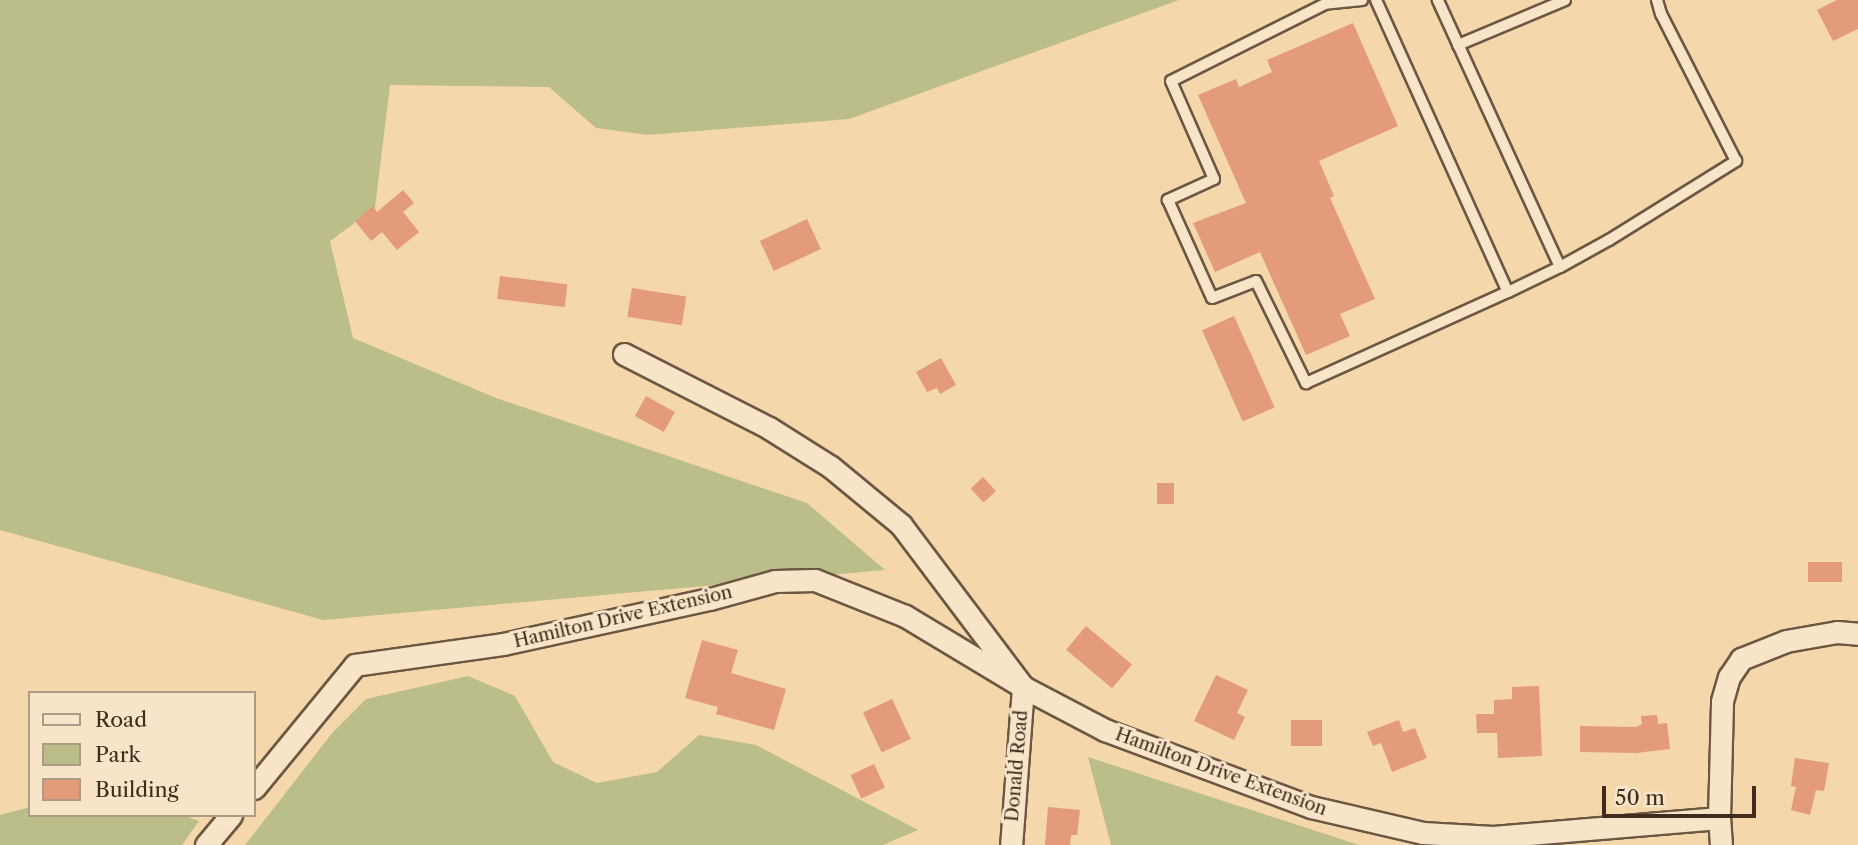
<!DOCTYPE html>
<html>
<head>
<meta charset="utf-8">
<style>
	body { margin:0 }
	#map { position:relative; width:1858px; height:845px; overflow:hidden; background:#f5d7ac; font-family:"Libre Caslon Text",serif }
	div>[style] { position:absolute }
	[style*='--x'] { left:calc(var(--x)*1px); top:calc(var(--y)*1px); width:calc(var(--w)*1px); rotate:calc(var(--a)*1deg) }
	.green>* { inset:0; background:#bbbe8a }
	.building>* { inset:0; background:#e49b7a; transform-origin:0 0 }
	.roads { filter:drop-shadow(2px 0 #6c5742) drop-shadow(-2px 0 #6c5742) drop-shadow(0 2px #6c5742) drop-shadow(0 -2px #6c5742) }
	.service>* { height:10px; margin:-5px; padding:0 5px; transform-origin:5px; border-radius:5px; background:#f8e5c9 }
	.minor>* { height:21px; margin:-10.5px; padding:0 10.5px; transform-origin:10.5px; border-radius:10.5px; background:#f8e5c9 }
	span { translate:-50% -50%; white-space:nowrap; text-align:center; line-height:1.15; -webkit-text-stroke:6px #f8e5c9; paint-order:stroke }
	.street-label { font-size:18px; color:#3f2c1e }
	.legend { position:absolute; left:28px; top:691px; width:228px; height:126px; box-sizing:border-box; background:#f8e5c9; border:2px solid #ae9b85; margin:0; padding:9px 12px; list-style:none; font-size:21px; color:#3f2c1e }
	.legend li { display:flex; align-items:center; gap:14px; height:35px }
	.legend b { width:35px; border:2px solid #ae9b85 }
	.scale { position:absolute; left:1602px; top:786px; width:154px; height:32px; box-sizing:border-box; border:4px solid #3f2c1e; border-top:0; padding-left:9px; font-size:21px; line-height:24px; white-space:nowrap; color:#3f2c1e; -webkit-text-stroke:5px #f8e5c9; paint-order:stroke }
</style>
</head>
<body>
<div id="map">
	<div class="green">
		<div style="clip-path:polygon(0 0,1179px 0,849px 119px,648px 135px,596px 128px,549px 87px,390px 85px,375px 208px,330px 241px,353px 338px,496px 398px,807px 503px,885px 570px,323px 620px,0 530px)"></div>
		<div style="clip-path:polygon(468px 676px,515px 696px,553px 762px,597px 783px,657px 772px,699px 735px,756px 745px,918px 830px,883px 845px,245px 845px,333px 732px,366px 699px)"></div>
		<div style="clip-path:polygon(1088px 757px,1359px 845px,1111px 845px)"></div>
		<div style="clip-path:polygon(30px 807px,30px 815px,182px 815px,199px 821px,182px 845px,0 845px,0 815px)"></div>
	</div>
	<div class="building">
		<div style="clip-path:polygon(1837px 0,1858px 0,1858px 29px,1833px 41px,1817px 10px)"></div>
		<div style="clip-path:polygon(1353px 23px,1398px 126px,1319px 161px,1334px 196px,1330px 198px,1375px 299px,1340px 314px,1350px 336px,1306px 355px,1260px 252px,1215px 272px,1193px 223px,1246px 203px,1198px 95px,1236px 79px,1239px 87px,1272px 72px,1267px 60px)"></div>
		<div style="clip-path:polygon(403px 190px,414px 203px,403px 212px,419px 232px,397px 250px,382px 232px,371px 241px,355px 221px,373px 206px,377px 212px)"></div>
		<div style="left:807px;top:219px;width:33px;height:52px;rotate:65deg"></div>
		<div style="left:500px;top:276px;width:68px;height:23px;rotate:7deg"></div>
		<div style="left:632px;top:288px;width:55px;height:29px;rotate:9deg"></div>
		<div style="left:1234px;top:316px;width:100px;height:35px;rotate:66deg"></div>
		<div style="clip-path:polygon(941px 358px,956px 385px,940px 394px,937px 388px,927px 392px,916px 372px)"></div>
		<div style="left:646px;top:396px;width:33px;height:23px;rotate:29deg"></div>
		<div style="left:983px;top:477px;width:19px;height:17px;rotate:47deg"></div>
		<div style="left:1157px;top:483px;width:17px;height:21px"></div>
		<div style="left:1808px;top:562px;width:34px;height:20px"></div>
		<div style="left:1086px;top:626px;width:60px;height:31px;rotate:40deg"></div>
		<div style="clip-path:polygon(702px 640px,738px 650px,731px 673px,786px 689px,774px 730px,716px 714px,718px 707px,685px 698px)"></div>
		<div style="clip-path:polygon(1216px 675px,1248px 690px,1237px 713px,1245px 717px,1234px 740px,1194px 721px)"></div>
		<div style="clip-path:polygon(1539px 686px,1542px 756px,1498px 758px,1497px 733px,1477px 733px,1476px 714px,1494px 714px,1494px 700px,1512px 699px,1512px 687px)"></div>
		<div style="left:892px;top:699px;width:44px;height:32px;rotate:65deg"></div>
		<div style="clip-path:polygon(1657px 715px,1658px 724px,1667px 723px,1670px 749px,1637px 753px,1580px 752px,1580px 726px,1636px 727px,1642px 724px,1641px 716px)"></div>
		<div style="left:1291px;top:720px;width:31px;height:26px"></div>
		<div style="clip-path:polygon(1399px 720px,1403px 732px,1415px 728px,1427px 758px,1392px 772px,1381px 743px,1373px 746px,1367px 732px)"></div>
		<div style="clip-path:polygon(1795px 758px,1829px 763px,1824px 791px,1816px 790px,1810px 815px,1791px 810px,1796px 787px,1791px 786px)"></div>
		<div style="left:874px;top:764px;width:26px;height:26px;rotate:65deg"></div>
		<div style="clip-path:polygon(1048px 807px,1080px 810px,1077px 835px,1071px 835px,1070px 845px,1045px 845px)"></div>
	</div>
	<div class="roads">
		<div class="service">
			<div style="--x:1362;--y:0;--w:37;--a:174"></div>
			<div style="--x:1325;--y:4;--w:172;--a:153.4"></div>
			<div style="--x:1171;--y:81;--w:107;--a:66.3"></div>
			<div style="--x:1214;--y:179;--w:51;--a:155.5"></div>
			<div style="--x:1168;--y:200;--w:107;--a:65.8"></div>
			<div style="--x:1212;--y:298;--w:47;--a:-21.1"></div>
			<div style="--x:1256;--y:281;--w:114;--a:63.9"></div>
			<div style="--x:1306;--y:383;--w:222;--a:-24.3"></div>
			<div style="--x:1376;--y:0;--w:320;--a:65.7"></div>
			<div style="--x:1508;--y:292;--w:58;--a:-25.7"></div>
			<div style="--x:1560;--y:267;--w:294;--a:-114.6"></div>
			<div style="--x:1458;--y:45;--w:116;--a:-22.8"></div>
			<div style="--x:1560;--y:267;--w:56;--a:-28.9"></div>
			<div style="--x:1609;--y:240;--w:150;--a:-31.9"></div>
			<div style="--x:1736;--y:161;--w:165;--a:-117"></div>
			<div style="--x:1661;--y:14;--w:15;--a:-106"></div>
		</div>
		<div class="minor">
			<div style="--x:624;--y:354;--w:163;--a:27"></div>
			<div style="--x:769;--y:428;--w:73;--a:32.2"></div>
			<div style="--x:831;--y:467;--w:91;--a:39.6"></div>
			<div style="--x:901;--y:525;--w:203;--a:53"></div>
			<div style="--x:1023;--y:687;--w:158;--a:94.3"></div>
			<div style="--x:254;--y:788;--w:159;--a:-50.6"></div>
			<div style="--x:355;--y:665;--w:149;--a:-8.1"></div>
			<div style="--x:503;--y:644;--w:212;--a:-12.3"></div>
			<div style="--x:710;--y:599;--w:67;--a:-15.5"></div>
			<div style="--x:775;--y:581;--w:40;--a:-1.4"></div>
			<div style="--x:815;--y:580;--w:97;--a:21.8"></div>
			<div style="--x:905;--y:616;--w:138;--a:31"></div>
			<div style="--x:1023;--y:687;--w:93;--a:27.7"></div>
			<div style="--x:1105;--y:730;--w:220;--a:20.5"></div>
			<div style="--x:1311;--y:807;--w:115;--a:13.1"></div>
			<div style="--x:1423;--y:833;--w:70;--a:3.3"></div>
			<div style="--x:1493;--y:837;--w:227;--a:-4.8"></div>
			<div style="--x:206;--y:845;--w:39;--a:-50"></div>
			<div style="--x:1721;--y:845;--w:27;--a:-94"></div>
			<div style="--x:1719;--y:818;--w:117;--a:-88.5"></div>
			<div style="--x:1722;--y:701;--w:25;--a:-74"></div>
			<div style="--x:1729;--y:677;--w:22;--a:-56"></div>
			<div style="--x:1741;--y:659;--w:48;--a:-21.8"></div>
			<div style="--x:1786;--y:641;--w:52;--a:-10"></div>
			<div style="--x:1837;--y:632;--w:21;--a:5"></div>
		</div>
	</div>
	<div class="street-label">
		<span style="left:623px;top:617px;rotate:-13deg">Hamilton Drive Extension</span>
		<span style="left:1017px;top:766px;rotate:-85deg">Donald Road</span>
		<span style="left:1221px;top:772px;rotate:20deg">Hamilton Drive Extension</span>
	</div>
	<ul class="legend">
	<li><b style="height:9px;background:#f8e5c9"></b>Road</li>
	<li><b style="height:19px;background:#bbbe8a"></b>Park</li>
	<li><b style="height:19px;background:#e49b7a"></b>Building</li>
	</ul>
	<div class="scale">50 m</div>
</div>
</body>
</html>
